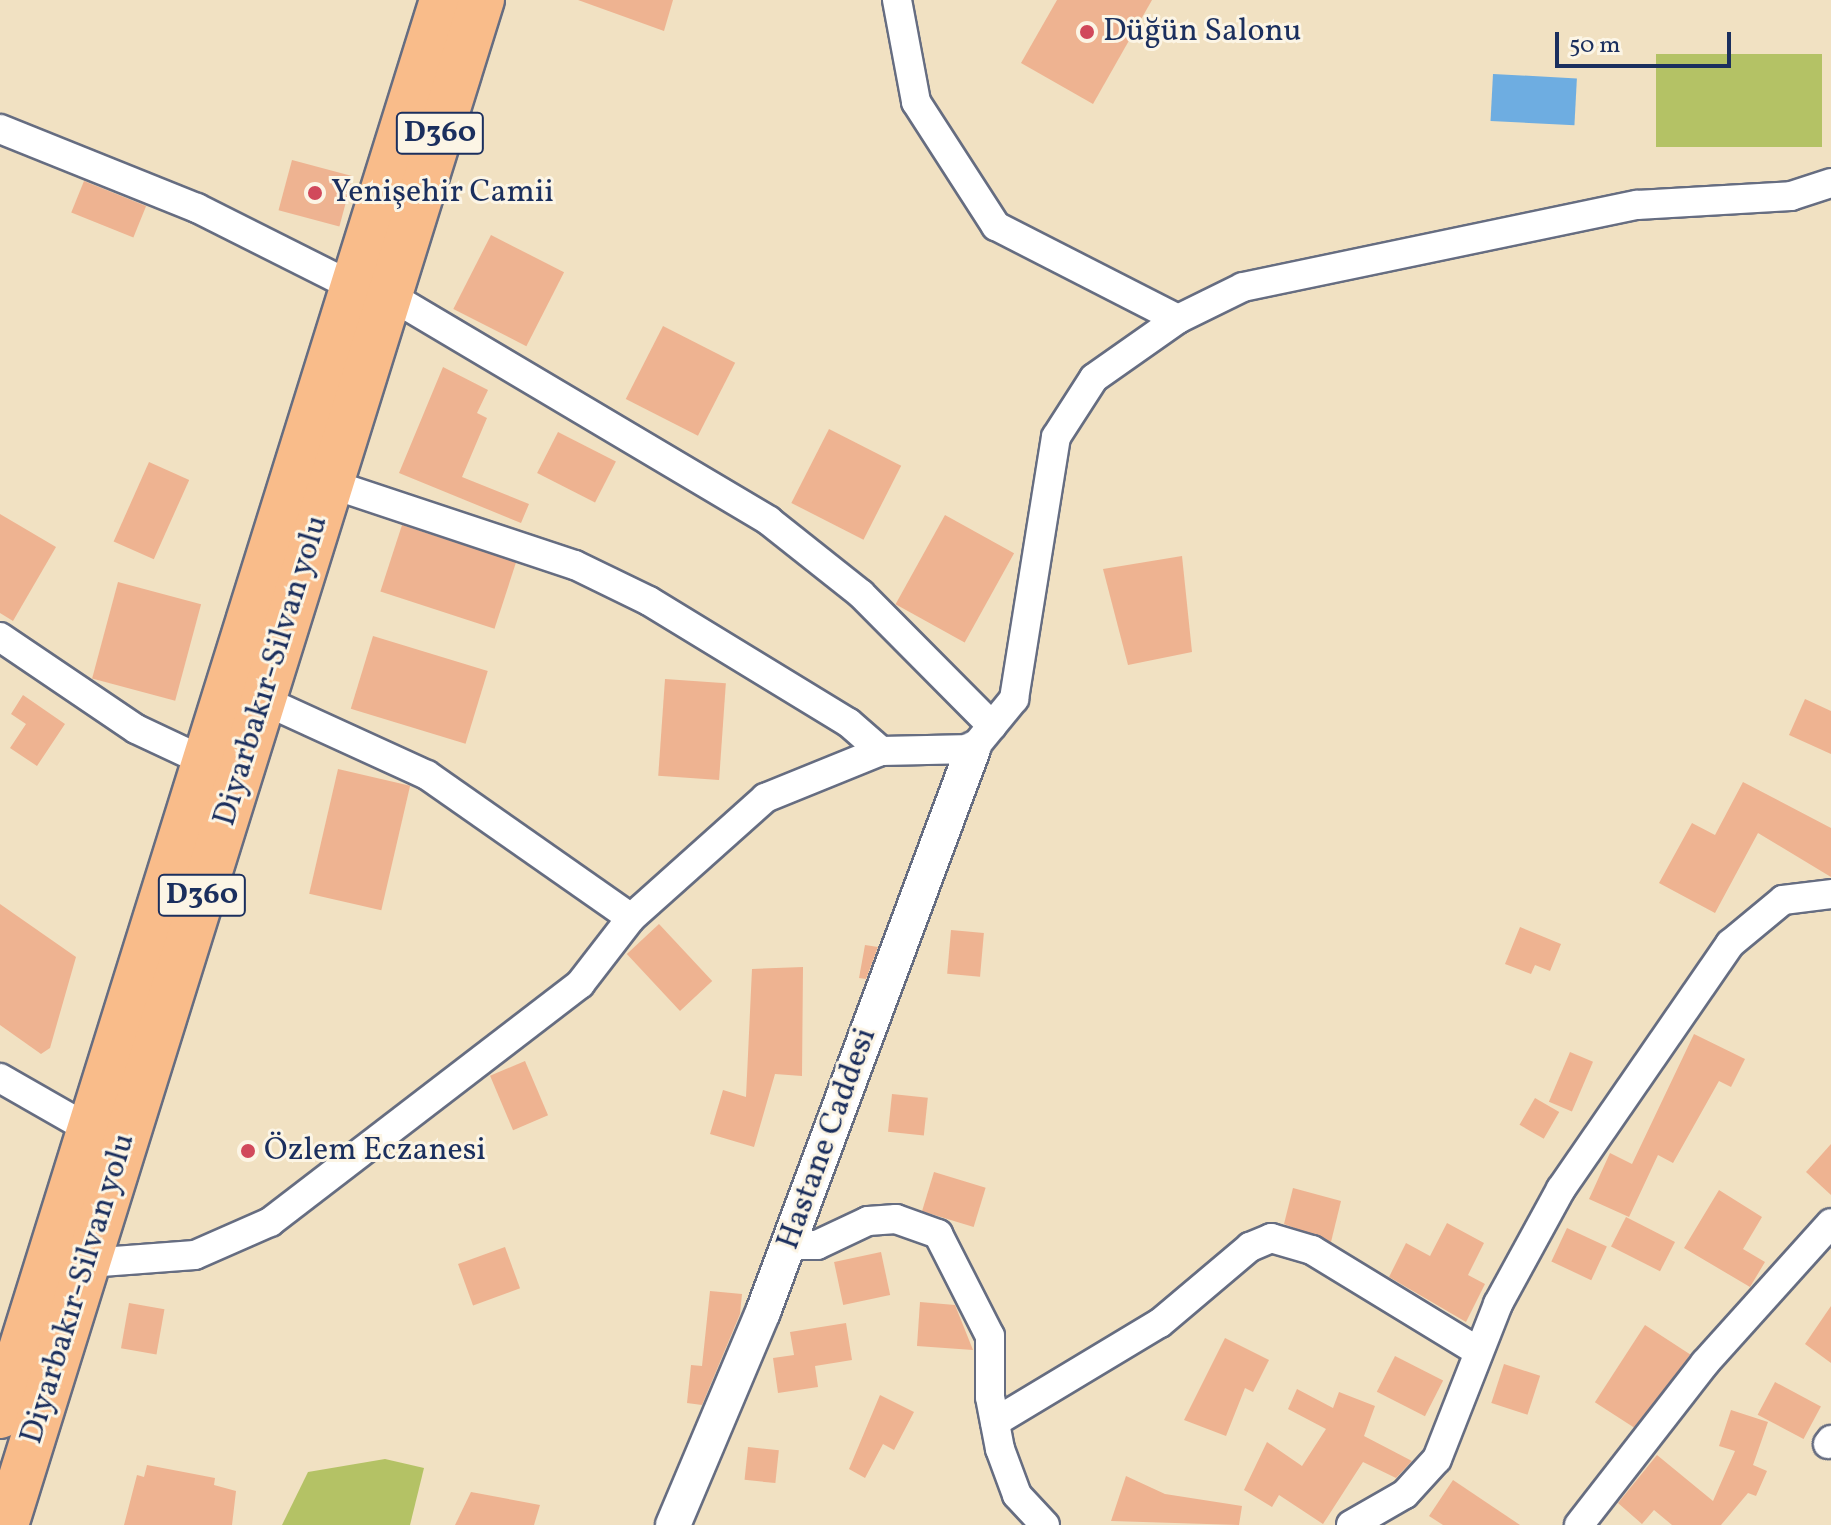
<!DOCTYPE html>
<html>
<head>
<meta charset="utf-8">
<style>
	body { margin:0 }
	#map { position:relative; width:1831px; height:1525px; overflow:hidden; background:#f1e1c2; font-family:Vollkorn,serif }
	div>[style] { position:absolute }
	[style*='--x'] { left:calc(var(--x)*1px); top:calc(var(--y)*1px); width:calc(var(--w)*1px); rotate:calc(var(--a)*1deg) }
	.green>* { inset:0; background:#b4c265; transform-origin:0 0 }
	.water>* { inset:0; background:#6eade1; transform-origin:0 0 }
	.building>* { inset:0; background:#eeb391; transform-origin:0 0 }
	.roads { filter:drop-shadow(2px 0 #666d81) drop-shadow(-2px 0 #666d81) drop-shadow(0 2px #666d81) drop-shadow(0 -2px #666d81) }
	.minor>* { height:28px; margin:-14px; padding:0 14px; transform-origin:14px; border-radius:14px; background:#fff }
	.tertiary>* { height:34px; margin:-17px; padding:0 17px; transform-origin:17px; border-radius:17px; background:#fff }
	.trunk>* { height:44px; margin:-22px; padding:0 22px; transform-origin:22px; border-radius:22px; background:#f9bc8a }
	.dots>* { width:22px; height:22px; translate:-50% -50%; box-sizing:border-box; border:4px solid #fcf5e5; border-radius:50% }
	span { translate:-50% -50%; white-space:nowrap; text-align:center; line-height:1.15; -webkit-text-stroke:6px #fcf5e5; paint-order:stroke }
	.shield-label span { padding:2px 6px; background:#fcf5e5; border:2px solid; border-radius:6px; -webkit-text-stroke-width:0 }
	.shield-label { font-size:30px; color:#1b2f5e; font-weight:700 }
	.poi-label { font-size:32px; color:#1b2f5e }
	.left { translate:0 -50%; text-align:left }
	.street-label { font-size:32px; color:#1b2f5e }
	.scale { position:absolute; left:1555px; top:32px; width:176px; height:36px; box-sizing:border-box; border:4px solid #1b2f5e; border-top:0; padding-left:10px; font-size:24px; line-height:28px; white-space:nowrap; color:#1b2f5e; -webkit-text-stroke:6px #fcf5e5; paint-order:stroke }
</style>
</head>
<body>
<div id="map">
	<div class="green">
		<div style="left:1656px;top:54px;width:166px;height:93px"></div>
		<div style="clip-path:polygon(385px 1459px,424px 1468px,410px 1525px,282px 1525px,308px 1472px)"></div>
	</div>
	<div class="water">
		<div style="left:1493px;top:74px;width:84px;height:47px;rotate:3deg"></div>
	</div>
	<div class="building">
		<div style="clip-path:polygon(578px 0,673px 0,664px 31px)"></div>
		<div style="clip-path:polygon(1057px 0,1152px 0,1093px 104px,1021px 63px)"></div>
		<div style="left:292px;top:160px;width:63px;height:52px;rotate:15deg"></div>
		<div style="left:84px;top:181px;width:67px;height:34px;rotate:22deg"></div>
		<div style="left:491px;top:235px;width:82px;height:83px;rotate:27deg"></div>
		<div style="left:663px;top:326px;width:81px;height:82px;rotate:27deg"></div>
		<div style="clip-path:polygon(443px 367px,488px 390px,477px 413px,487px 418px,462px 477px,529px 504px,521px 523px,399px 473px)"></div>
		<div style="left:829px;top:429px;width:81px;height:83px;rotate:27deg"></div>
		<div style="left:558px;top:432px;width:65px;height:46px;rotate:27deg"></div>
		<div style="left:149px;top:462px;width:44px;height:87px;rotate:24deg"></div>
		<div style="clip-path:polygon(0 514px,56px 547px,13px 621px,0 613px)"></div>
		<div style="left:945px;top:515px;width:79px;height:102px;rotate:29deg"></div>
		<div style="left:402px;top:525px;width:120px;height:70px;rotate:18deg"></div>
		<div style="clip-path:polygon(1182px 556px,1192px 652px,1128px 665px,1103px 569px)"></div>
		<div style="left:118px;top:582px;width:86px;height:100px;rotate:15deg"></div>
		<div style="left:373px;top:636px;width:120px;height:76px;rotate:17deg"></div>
		<div style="left:665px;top:679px;width:61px;height:97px;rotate:4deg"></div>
		<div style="clip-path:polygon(23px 695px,65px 724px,37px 766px,10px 748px,26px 724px,11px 714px)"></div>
		<div style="clip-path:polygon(1805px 699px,1831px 711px,1831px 754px,1789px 735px)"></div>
		<div style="left:338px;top:769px;width:74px;height:128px;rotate:13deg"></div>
		<div style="clip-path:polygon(1743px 782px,1831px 828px,1831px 877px,1758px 833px,1715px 913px,1659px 883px,1692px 823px,1715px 835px)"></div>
		<div style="clip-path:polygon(0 904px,76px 957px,50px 1048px,41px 1054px,0 1025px)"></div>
		<div style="left:659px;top:924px;width:78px;height:44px;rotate:47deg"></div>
		<div style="clip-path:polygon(1520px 927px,1561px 944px,1550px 971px,1535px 965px,1531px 974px,1505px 964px)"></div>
		<div style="left:951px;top:930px;width:33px;height:44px;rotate:5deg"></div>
		<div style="clip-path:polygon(865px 945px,878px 947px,866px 979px,859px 978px)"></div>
		<div style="clip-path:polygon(803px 967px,802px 1076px,775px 1074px,754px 1147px,710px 1134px,723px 1090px,746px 1097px,752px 969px)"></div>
		<div style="clip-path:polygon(1694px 1034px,1745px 1059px,1731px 1087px,1719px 1081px,1673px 1163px,1658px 1155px,1629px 1217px,1589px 1199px,1610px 1153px,1632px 1164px)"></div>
		<div style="left:1570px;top:1052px;width:25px;height:54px;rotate:23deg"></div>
		<div style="left:525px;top:1061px;width:59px;height:38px;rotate:67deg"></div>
		<div style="left:892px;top:1094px;width:36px;height:38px;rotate:6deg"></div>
		<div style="left:1535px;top:1098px;width:28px;height:31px;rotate:30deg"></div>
		<div style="clip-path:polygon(1831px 1144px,1831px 1195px,1806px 1172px)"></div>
		<div style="left:934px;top:1172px;width:54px;height:41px;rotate:17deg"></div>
		<div style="clip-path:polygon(1293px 1188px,1341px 1201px,1331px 1242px,1284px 1224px)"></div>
		<div style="clip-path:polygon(1719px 1190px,1762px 1217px,1743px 1249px,1765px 1262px,1750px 1287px,1684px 1248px)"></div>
		<div style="left:1626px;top:1217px;width:55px;height:33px;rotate:27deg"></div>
		<div style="clip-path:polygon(1447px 1223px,1484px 1243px,1468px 1275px,1485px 1284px,1466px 1322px,1389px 1277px,1406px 1243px,1430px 1256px)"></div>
		<div style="left:1567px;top:1228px;width:44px;height:37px;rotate:25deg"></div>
		<div style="left:505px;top:1247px;width:44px;height:50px;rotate:70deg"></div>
		<div style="left:881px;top:1252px;width:44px;height:48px;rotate:78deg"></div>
		<div style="clip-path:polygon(710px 1291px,742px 1294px,740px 1314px,702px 1405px,687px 1403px,691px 1365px,702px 1366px)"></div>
		<div style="clip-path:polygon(920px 1302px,955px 1305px,973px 1350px,917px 1346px)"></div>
		<div style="left:129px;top:1303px;width:36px;height:46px;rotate:10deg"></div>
		<div style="clip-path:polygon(1831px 1306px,1831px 1363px,1805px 1344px)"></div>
		<div style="clip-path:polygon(846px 1323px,852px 1360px,815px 1366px,818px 1387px,778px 1393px,773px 1358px,794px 1355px,790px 1332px)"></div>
		<div style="left:1645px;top:1325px;width:54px;height:92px;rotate:33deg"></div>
		<div style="clip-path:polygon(1225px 1338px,1269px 1360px,1253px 1392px,1245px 1388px,1226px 1436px,1184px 1420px)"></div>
		<div style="left:1395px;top:1356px;width:54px;height:40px;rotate:27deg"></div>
		<div style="left:1504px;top:1364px;width:38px;height:41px;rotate:18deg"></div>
		<div style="left:1775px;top:1382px;width:52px;height:37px;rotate:28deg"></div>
		<div style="clip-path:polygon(1297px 1389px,1333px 1408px,1339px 1392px,1375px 1406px,1364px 1436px,1412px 1461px,1396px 1478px,1363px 1462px,1323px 1524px,1279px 1495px,1272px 1507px,1244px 1490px,1267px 1442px,1302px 1466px,1326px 1429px,1288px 1409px)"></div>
		<div style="clip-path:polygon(880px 1395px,914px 1412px,894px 1450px,883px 1444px,865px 1478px,849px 1469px)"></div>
		<div style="clip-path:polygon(1731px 1410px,1768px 1422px,1753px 1465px,1767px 1471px,1756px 1496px,1748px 1493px,1721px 1525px,1672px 1525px,1654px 1510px,1642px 1524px,1618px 1503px,1657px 1455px,1713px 1501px,1735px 1451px,1719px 1446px)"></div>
		<div style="left:748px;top:1447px;width:31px;height:33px;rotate:6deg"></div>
		<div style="clip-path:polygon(147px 1465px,215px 1478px,214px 1485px,236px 1491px,232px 1525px,124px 1525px,137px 1475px,144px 1477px)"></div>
		<div style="clip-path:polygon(1126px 1476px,1165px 1494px,1242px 1506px,1239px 1525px,1111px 1521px)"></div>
		<div style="clip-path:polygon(1453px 1480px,1520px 1525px,1443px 1525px,1429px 1516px)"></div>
		<div style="clip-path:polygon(471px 1492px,540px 1505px,534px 1525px,455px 1525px)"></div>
	</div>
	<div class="roads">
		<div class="minor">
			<div style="--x:897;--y:0;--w:104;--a:79.4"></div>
			<div style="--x:916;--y:102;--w:148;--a:57.2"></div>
			<div style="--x:996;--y:226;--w:204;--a:27.1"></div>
			<div style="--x:0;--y:129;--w:212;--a:21.9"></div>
			<div style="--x:197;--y:208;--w:174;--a:26.7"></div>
			<div style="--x:389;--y:295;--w:442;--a:30.7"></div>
			<div style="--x:769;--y:521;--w:117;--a:38.4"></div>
			<div style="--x:861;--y:594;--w:186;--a:45.2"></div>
			<div style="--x:331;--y:484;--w:257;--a:18.4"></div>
			<div style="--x:575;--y:565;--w:82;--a:25.9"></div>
			<div style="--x:649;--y:601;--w:234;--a:31.4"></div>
			<div style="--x:849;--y:723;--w:43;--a:41.2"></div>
			<div style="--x:0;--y:637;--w:164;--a:34.1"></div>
			<div style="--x:136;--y:729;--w:75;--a:25.2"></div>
			<div style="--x:263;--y:700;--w:180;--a:24.6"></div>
			<div style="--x:427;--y:775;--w:249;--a:35"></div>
			<div style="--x:0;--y:1078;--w:103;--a:29.8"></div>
			<div style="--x:788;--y:1245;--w:29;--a:0"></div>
			<div style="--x:817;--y:1245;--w:56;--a:-25.2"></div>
			<div style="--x:868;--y:1221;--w:28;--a:-4"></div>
			<div style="--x:896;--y:1219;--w:45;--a:19.7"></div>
			<div style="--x:938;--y:1234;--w:114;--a:63"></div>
			<div style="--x:990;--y:1336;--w:61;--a:90"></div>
			<div style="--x:990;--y:1397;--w:53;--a:79.1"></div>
			<div style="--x:1000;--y:1449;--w:49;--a:69.7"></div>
			<div style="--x:1017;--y:1495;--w:41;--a:47"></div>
			<div style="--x:88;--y:1263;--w:107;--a:-4.3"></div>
			<div style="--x:195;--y:1255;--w:82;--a:-23.7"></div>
			<div style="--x:270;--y:1222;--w:391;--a:-37.5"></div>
			<div style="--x:580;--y:984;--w:83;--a:-52.3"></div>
			<div style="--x:631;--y:918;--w:180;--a:-41.8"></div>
			<div style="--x:765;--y:798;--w:125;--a:-22.1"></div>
			<div style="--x:881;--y:751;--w:92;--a:-1.2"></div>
			<div style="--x:973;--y:749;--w:65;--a:-50.6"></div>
			<div style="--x:1014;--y:699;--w:265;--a:-80.9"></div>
			<div style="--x:1056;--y:437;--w:70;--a:-57.2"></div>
			<div style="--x:1094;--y:378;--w:103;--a:-35.1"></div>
			<div style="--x:1178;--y:319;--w:72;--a:-26.2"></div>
			<div style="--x:1243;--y:287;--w:402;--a:-11.8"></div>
			<div style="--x:1637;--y:205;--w:154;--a:-3.3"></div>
			<div style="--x:1791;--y:196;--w:42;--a:-18"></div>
			<div style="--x:995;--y:1422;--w:192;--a:-31"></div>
			<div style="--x:1160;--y:1323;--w:118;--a:-40.2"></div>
			<div style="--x:1250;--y:1247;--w:23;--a:-23"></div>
			<div style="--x:1271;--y:1238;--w:43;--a:16.3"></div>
			<div style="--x:1312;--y:1250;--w:192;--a:31.4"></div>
			<div style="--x:1828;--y:1444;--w:5;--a:-53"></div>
			<div style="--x:1351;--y:1525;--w:62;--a:-29.9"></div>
			<div style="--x:1405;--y:1494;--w:47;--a:-47.6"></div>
			<div style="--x:1437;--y:1459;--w:167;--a:-68.5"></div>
			<div style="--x:1498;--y:1304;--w:131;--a:-61.3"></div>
			<div style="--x:1561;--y:1189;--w:298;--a:-55.4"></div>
			<div style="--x:1730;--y:944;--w:69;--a:-39.7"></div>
			<div style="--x:1783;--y:900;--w:48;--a:-7.1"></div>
			<div style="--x:1579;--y:1525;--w:205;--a:-52.1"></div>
			<div style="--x:1705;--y:1363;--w:188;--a:-48"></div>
		</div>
		<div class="tertiary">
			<div style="--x:673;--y:1525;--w:231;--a:-67.1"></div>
			<div style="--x:763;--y:1312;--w:601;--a:-69.54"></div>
		</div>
		<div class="trunk">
			<div style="--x:0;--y:1416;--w:1483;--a:-72.66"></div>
			<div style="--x:6;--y:1525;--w:1598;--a:-72.67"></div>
		</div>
	</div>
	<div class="dots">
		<div style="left:1087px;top:32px;background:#d1495b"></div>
		<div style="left:315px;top:193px;background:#d1495b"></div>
		<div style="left:248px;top:1151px;background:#d1495b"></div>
	</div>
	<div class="shield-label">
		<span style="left:440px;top:133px">D360</span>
		<span style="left:202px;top:895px">D360</span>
	</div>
	<div class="poi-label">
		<span class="left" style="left:1103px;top:32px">Düğün Salonu</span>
		<span class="left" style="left:331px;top:193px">Yenişehir Camii</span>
		<span class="left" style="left:264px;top:1151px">Özlem Eczanesi</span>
	</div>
	<div class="street-label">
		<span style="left:272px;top:671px;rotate:-73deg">Diyarbakır-Silvan yolu</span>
		<span style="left:828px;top:1139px;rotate:-70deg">Hastane Caddesi</span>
		<span style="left:79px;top:1289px;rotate:-73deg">Diyarbakır-Silvan yolu</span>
	</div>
	<div class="scale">50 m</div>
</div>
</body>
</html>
